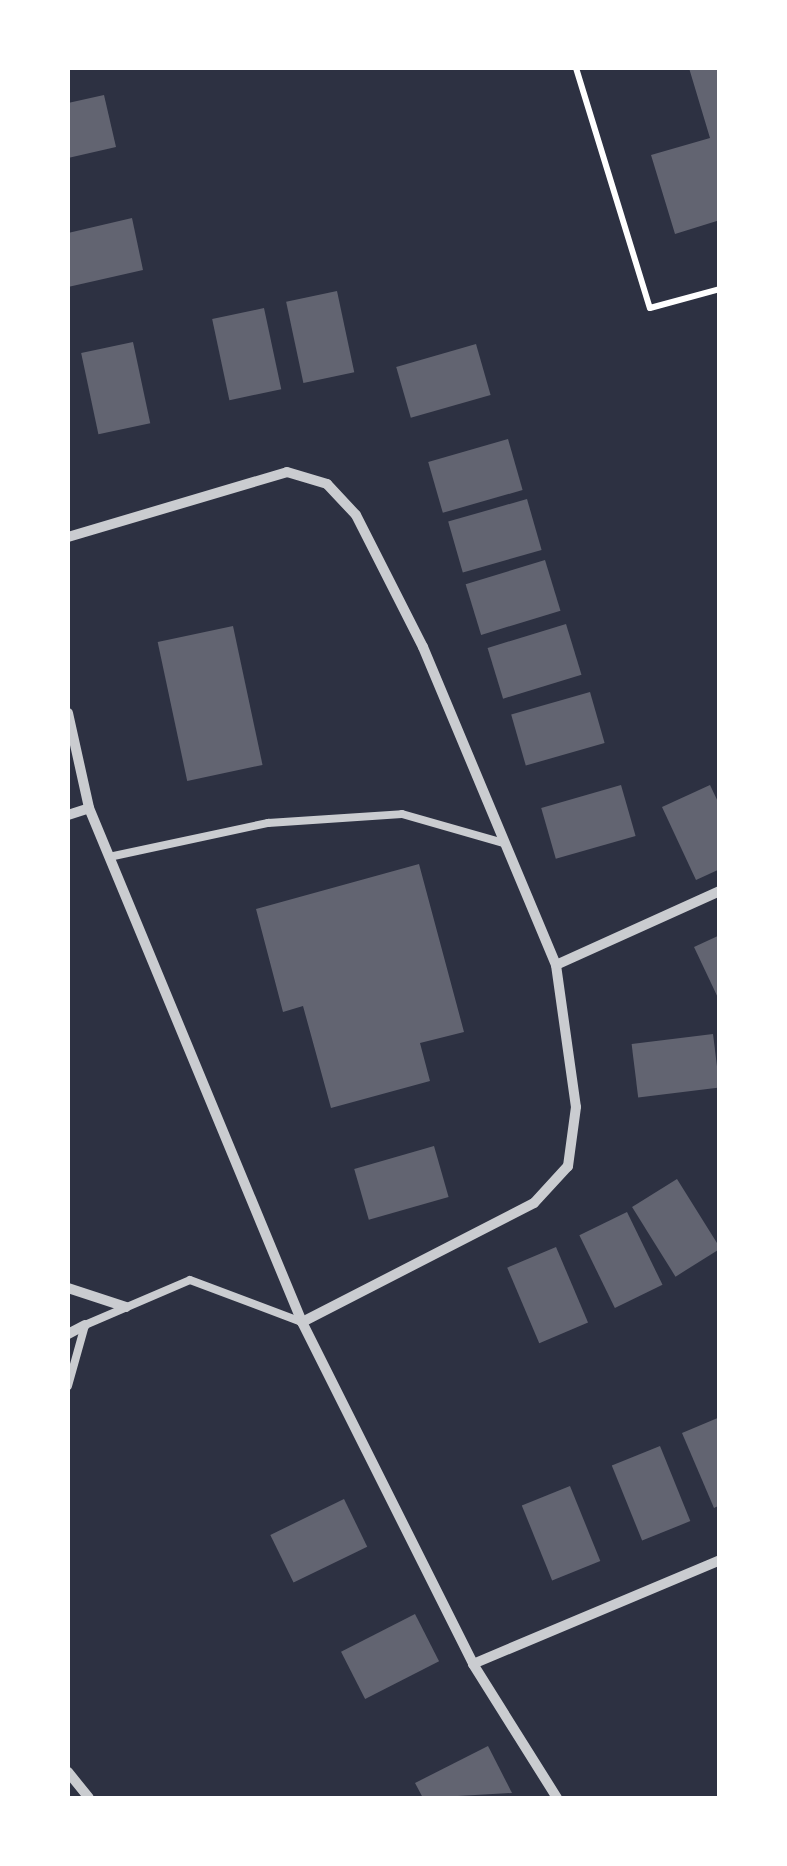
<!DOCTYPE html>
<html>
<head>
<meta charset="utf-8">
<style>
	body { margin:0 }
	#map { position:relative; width:787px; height:1866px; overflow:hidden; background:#2d3142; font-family:Mulish,sans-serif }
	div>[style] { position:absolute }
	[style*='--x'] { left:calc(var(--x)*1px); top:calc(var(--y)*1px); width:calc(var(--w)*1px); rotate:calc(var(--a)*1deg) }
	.building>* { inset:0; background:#626471; transform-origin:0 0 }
	.path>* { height:6px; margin:-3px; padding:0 3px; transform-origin:3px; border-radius:3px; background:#fff }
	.service>* { height:8px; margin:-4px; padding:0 4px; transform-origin:4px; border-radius:4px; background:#caccd0 }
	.minor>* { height:10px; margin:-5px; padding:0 5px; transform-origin:5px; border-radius:5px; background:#caccd0 }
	span { translate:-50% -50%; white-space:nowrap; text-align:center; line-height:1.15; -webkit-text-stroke:8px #fff; paint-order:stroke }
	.frame { position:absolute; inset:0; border:70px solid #fff; pointer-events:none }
</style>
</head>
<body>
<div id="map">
	<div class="building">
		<div style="clip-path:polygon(689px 68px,720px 68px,720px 220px,675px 234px,651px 155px,710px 138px)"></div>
		<div style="clip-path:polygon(104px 95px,116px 147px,68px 158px,68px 103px)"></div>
		<div style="clip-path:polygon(132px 218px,143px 270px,68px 287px,68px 233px)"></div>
		<div style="left:337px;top:291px;width:83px;height:52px;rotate:78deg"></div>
		<div style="left:264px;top:308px;width:83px;height:53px;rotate:78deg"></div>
		<div style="left:133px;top:342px;width:83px;height:53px;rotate:78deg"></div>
		<div style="left:476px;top:344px;width:53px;height:83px;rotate:74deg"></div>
		<div style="left:508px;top:439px;width:53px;height:83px;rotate:74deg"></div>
		<div style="left:527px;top:499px;width:53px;height:82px;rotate:74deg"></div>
		<div style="left:545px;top:560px;width:53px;height:83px;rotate:73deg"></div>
		<div style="left:566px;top:624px;width:53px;height:82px;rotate:73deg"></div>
		<div style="left:233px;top:626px;width:142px;height:77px;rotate:78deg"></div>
		<div style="left:590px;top:692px;width:53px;height:82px;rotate:74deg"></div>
		<div style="left:621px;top:785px;width:53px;height:83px;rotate:74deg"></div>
		<div style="clip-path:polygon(710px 785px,720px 806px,720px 869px,696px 880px,662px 807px)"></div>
		<div style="clip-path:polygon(419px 864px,464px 1032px,420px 1043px,430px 1081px,331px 1108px,303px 1006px,283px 1012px,256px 909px)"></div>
		<div style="clip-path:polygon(720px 935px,720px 1002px,694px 947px)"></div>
		<div style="left:713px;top:1034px;width:54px;height:82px;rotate:83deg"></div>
		<div style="left:434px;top:1146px;width:53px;height:83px;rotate:74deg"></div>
		<div style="left:677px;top:1179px;width:82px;height:53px;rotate:58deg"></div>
		<div style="left:627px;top:1212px;width:81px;height:53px;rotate:64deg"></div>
		<div style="left:556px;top:1247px;width:82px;height:53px;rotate:67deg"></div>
		<div style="clip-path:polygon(720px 1417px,720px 1505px,714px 1508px,682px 1433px)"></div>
		<div style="left:660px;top:1446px;width:81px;height:52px;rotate:68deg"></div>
		<div style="left:570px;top:1486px;width:81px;height:52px;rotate:68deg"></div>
		<div style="left:344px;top:1499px;width:53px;height:82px;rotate:64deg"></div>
		<div style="left:415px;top:1614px;width:53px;height:83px;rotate:63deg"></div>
		<div style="clip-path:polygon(488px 1746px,512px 1793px,423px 1798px,415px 1783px)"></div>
	</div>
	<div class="path">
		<div style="--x:576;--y:68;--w:251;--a:72.9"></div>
		<div style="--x:650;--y:308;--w:73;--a:-15.2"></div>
	</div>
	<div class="service">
		<div style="--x:109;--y:857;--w:163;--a:-12.1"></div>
		<div style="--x:268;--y:823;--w:134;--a:-3.8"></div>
		<div style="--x:402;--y:814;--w:106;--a:15.9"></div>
		<div style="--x:68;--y:1386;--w:63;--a:-74.4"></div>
		<div style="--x:85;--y:1325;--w:114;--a:-23.2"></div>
		<div style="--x:190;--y:1280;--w:120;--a:20.6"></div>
	</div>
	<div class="minor">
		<div style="--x:68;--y:537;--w:228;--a:-16.5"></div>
		<div style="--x:287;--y:472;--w:42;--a:16.7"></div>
		<div style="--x:327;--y:484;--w:42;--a:46.9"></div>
		<div style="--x:356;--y:515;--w:148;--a:63.1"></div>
		<div style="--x:423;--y:647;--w:345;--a:67.3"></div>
		<div style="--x:556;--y:965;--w:143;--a:82"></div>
		<div style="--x:576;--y:1107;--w:60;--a:97.7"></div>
		<div style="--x:568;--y:1166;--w:50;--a:132.6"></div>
		<div style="--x:534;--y:1203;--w:261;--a:152.8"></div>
		<div style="--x:68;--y:713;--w:97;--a:77.5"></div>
		<div style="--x:89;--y:808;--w:556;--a:67.49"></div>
		<div style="--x:302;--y:1322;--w:382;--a:63.4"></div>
		<div style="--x:473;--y:1664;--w:158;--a:57.9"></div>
		<div style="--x:68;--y:815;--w:22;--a:-18"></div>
		<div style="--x:556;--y:965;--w:180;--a:-24.3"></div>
		<div style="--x:68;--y:1288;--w:61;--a:18.1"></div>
		<div style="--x:68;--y:1334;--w:19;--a:-28"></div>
		<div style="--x:473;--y:1664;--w:268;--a:-22.8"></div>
		<div style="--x:68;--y:1772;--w:33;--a:51"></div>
	</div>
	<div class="frame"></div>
</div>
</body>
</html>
